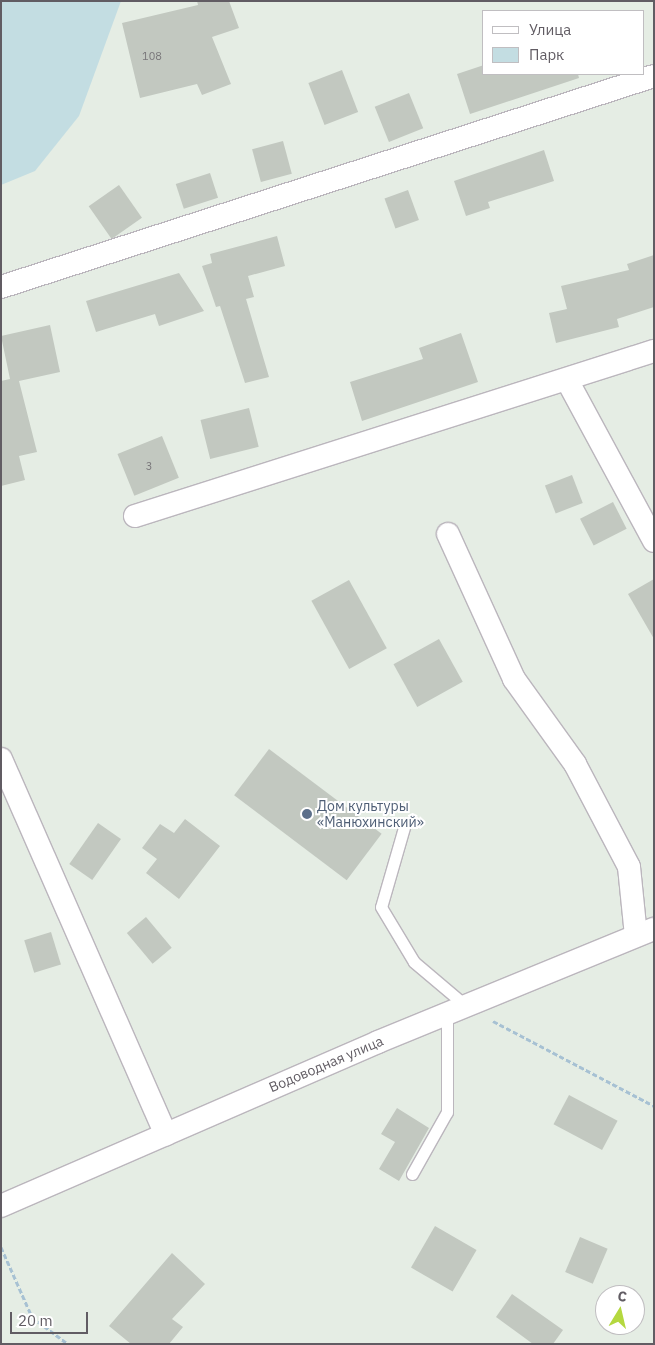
<!DOCTYPE html>
<html>
<head>
<meta charset="utf-8">
<style>
	body { margin:0 }
	#map { position:relative; width:655px; height:1345px; overflow:hidden; background:#e5ede4; font-family:"IBM Plex Sans",sans-serif }
	div>[style] { position:absolute }
	[style*='--x'] { left:calc(var(--x)*1px); top:calc(var(--y)*1px); width:calc(var(--w)*1px); rotate:calc(var(--a)*1deg) }
	.green>* { inset:0; background:#c3dde2 }
	.building>* { inset:0; background:#c2c8c0; transform-origin:0 0 }
	.path>* { height:3px; margin-top:-1.5px; transform-origin:0; background:repeating-linear-gradient(90deg,#a7c1d3 0 5px,transparent 0 7.5px) }
	.roads { filter:drop-shadow(1px 0 #bbb6bd) drop-shadow(-1px 0 #bbb6bd) drop-shadow(0 1px #bbb6bd) drop-shadow(0 -1px #bbb6bd) }
	.lane>* { height:11px; margin:-5.5px; padding:0 5.5px; transform-origin:5.5px; border-radius:5.5px; background:#fff }
	.street>* { height:22px; margin:-11px; padding:0 11px; transform-origin:11px; border-radius:11px; background:#fff }
	.dots>* { width:14px; height:14px; translate:-50% -50%; box-sizing:border-box; border:2px solid #fff; border-radius:50% }
	span { translate:-50% -50%; white-space:nowrap; text-align:center; line-height:1.15; -webkit-text-stroke:4px #fff; paint-order:stroke }
	.number-label { font-size:11px; color:#79777a }
	.number-label span { -webkit-text-stroke-width:0 }
	.service-label { font-size:14px; color:#4e5e75 }
	.left { translate:0 -50%; text-align:left }
	.street-label { font-size:14px; color:#615c63 }
	.frame { position:absolute; inset:0; border:2px solid #615c63; pointer-events:none }
	.legend { position:absolute; left:482px; top:10px; width:162px; height:65px; box-sizing:border-box; background:#fff; border:1px solid #c0bec1; margin:0; padding:6px 9px; list-style:none; font-size:15px; color:#615c63 }
	.legend li { display:flex; align-items:center; gap:10px; height:25px }
	.legend b { width:25px; border:1px solid #c0bec1 }
	.north { position:absolute; left:595px; top:1285px; width:50px; height:50px; box-sizing:border-box; background:#fff; border:1px solid #c0bec1; border-radius:50%; rotate:9deg; font-size:14px; font-weight:700; line-height:20px; text-align:center; color:#615c63 }
	.north::after { content:''; display:block; margin:auto; width:18px; height:22px; background:#b4d83f; clip-path:polygon(50% 0,100% 100%,50% 72%,0 100%) }
	.scale { position:absolute; left:10px; top:1312px; width:78px; height:22px; box-sizing:border-box; border:2px solid #615c63; border-top:0; padding-left:6px; font-size:15px; line-height:18px; white-space:nowrap; color:#615c63; -webkit-text-stroke:4px #fff; paint-order:stroke }
</style>
</head>
<body>
<div id="map">
	<div class="green">
		<div style="clip-path:polygon(1px 1px,121px 1px,79px 116px,35px 171px,1px 185px)"></div>
	</div>
	<div class="building">
		<div style="clip-path:polygon(197px 1px,229px 1px,239px 28px,212px 37px,231px 84px,202px 95px,197px 84px,140px 98px,122px 23px,198px 5px)"></div>
		<div style="clip-path:polygon(484px 65px,484px 74px,578px 74px,579px 78px,470px 114px,457px 74px)"></div>
		<div style="left:342px;top:70px;width:45px;height:36px;rotate:69deg"></div>
		<div style="left:409px;top:93px;width:38px;height:37px;rotate:68deg"></div>
		<div style="left:283px;top:141px;width:34px;height:32px;rotate:75deg"></div>
		<div style="clip-path:polygon(544px 150px,554px 181px,488px 202px,490px 208px,466px 216px,454px 181px)"></div>
		<div style="left:210px;top:173px;width:26px;height:36px;rotate:72deg"></div>
		<div style="left:119px;top:185px;width:40px;height:37px;rotate:55deg"></div>
		<div style="left:408px;top:190px;width:32px;height:25px;rotate:70deg"></div>
		<div style="clip-path:polygon(277px 236px,285px 266px,248px 276px,254px 297px,246px 299px,269px 377px,245px 383px,220px 306px,216px 307px,202px 266px,212px 263px,210px 254px)"></div>
		<div style="clip-path:polygon(654px 255px,654px 307px,617px 319px,619px 327px,556px 343px,549px 313px,567px 309px,561px 286px,629px 270px,627px 264px)"></div>
		<div style="clip-path:polygon(179px 273px,204px 311px,159px 326px,155px 314px,96px 332px,86px 301px)"></div>
		<div style="clip-path:polygon(50px 325px,60px 372px,19px 381px,37px 452px,19px 456px,25px 480px,1px 486px,1px 381px,10px 379px,1px 336px)"></div>
		<div style="clip-path:polygon(461px 333px,478px 382px,362px 421px,350px 382px,423px 359px,419px 348px)"></div>
		<div style="left:249px;top:408px;width:40px;height:50px;rotate:76deg"></div>
		<div style="left:162px;top:436px;width:45px;height:48px;rotate:68deg"></div>
		<div style="left:572px;top:475px;width:30px;height:29px;rotate:69deg"></div>
		<div style="left:613px;top:502px;width:30px;height:37px;rotate:63deg"></div>
		<div style="clip-path:polygon(654px 579px,654px 639px,628px 594px)"></div>
		<div style="left:349px;top:580px;width:78px;height:43px;rotate:61deg"></div>
		<div style="left:439px;top:639px;width:49px;height:52px;rotate:61deg"></div>
		<div style="left:269px;top:749px;width:141px;height:58px;rotate:37deg"></div>
		<div style="clip-path:polygon(185px 819px,220px 846px,179px 899px,146px 873px,157px 859px,142px 848px,160px 824px,174px 833px)"></div>
		<div style="left:98px;top:823px;width:28px;height:50px;rotate:35deg"></div>
		<div style="left:146px;top:917px;width:40px;height:25px;rotate:50deg"></div>
		<div style="left:51px;top:932px;width:34px;height:28px;rotate:73deg"></div>
		<div style="left:569px;top:1095px;width:55px;height:33px;rotate:28deg"></div>
		<div style="clip-path:polygon(397px 1108px,429px 1128px,399px 1181px,379px 1169px,395px 1142px,381px 1134px)"></div>
		<div style="left:435px;top:1226px;width:48px;height:48px;rotate:30deg"></div>
		<div style="left:580px;top:1237px;width:30px;height:38px;rotate:23deg"></div>
		<div style="clip-path:polygon(172px 1253px,205px 1284px,172px 1319px,183px 1327px,169px 1344px,131px 1344px,109px 1326px)"></div>
		<div style="clip-path:polygon(512px 1294px,563px 1330px,553px 1344px,533px 1344px,496px 1317px)"></div>
	</div>
	<div class="path">
		<div style="--x:493;--y:1021;--w:182;--a:27.8"></div>
		<div style="--x:1;--y:1247;--w:77;--a:66.1"></div>
		<div style="--x:32;--y:1317;--w:45;--a:36.9"></div>
	</div>
	<div class="roads">
		<div class="lane">
			<div style="--x:405;--y:824;--w:86;--a:106.1"></div>
			<div style="--x:381;--y:907;--w:64;--a:59"></div>
			<div style="--x:414;--y:962;--w:68;--a:40.2"></div>
			<div style="--x:412;--y:1174;--w:71;--a:-60.6"></div>
			<div style="--x:447;--y:1112;--w:99;--a:-90"></div>
		</div>
		<div class="street">
			<div style="--x:1;--y:287;--w:686;--a:-17.91"></div>
			<div style="--x:567;--y:380;--w:183;--a:61.6"></div>
			<div style="--x:135;--y:516;--w:545;--a:-17.64"></div>
			<div style="--x:448;--y:534;--w:159;--a:65.5"></div>
			<div style="--x:514;--y:679;--w:105;--a:54.3"></div>
			<div style="--x:575;--y:764;--w:116;--a:62.3"></div>
			<div style="--x:629;--y:867;--w:69;--a:84.2"></div>
			<div style="--x:1;--y:759;--w:410;--a:66.3"></div>
			<div style="--x:1;--y:1206;--w:411;--a:-23.5"></div>
			<div style="--x:378;--y:1042;--w:298;--a:-22.3"></div>
		</div>
	</div>
	<div class="dots">
		<div style="left:307px;top:814px;background:#5c6f8a"></div>
	</div>
	<div class="number-label">
		<span style="left:152px;top:56px">108</span>
		<span style="left:149px;top:466px">3</span>
	</div>
	<div class="service-label">
		<span class="left" style="left:317px;top:814px">Дом культуры<br>«Манюхинский»</span>
	</div>
	<div class="street-label">
		<span style="left:326px;top:1064px;rotate:-23deg">Водоводная улица</span>
	</div>
	<div class="frame"></div>
	<ul class="legend">
	<li><b style="height:6px;background:#fff"></b>Улица</li>
	<li><b style="height:14px;background:#c3dde2"></b>Парк</li>
	</ul>
	<div class="north">С</div>
	<div class="scale">20 m</div>
</div>
</body>
</html>
